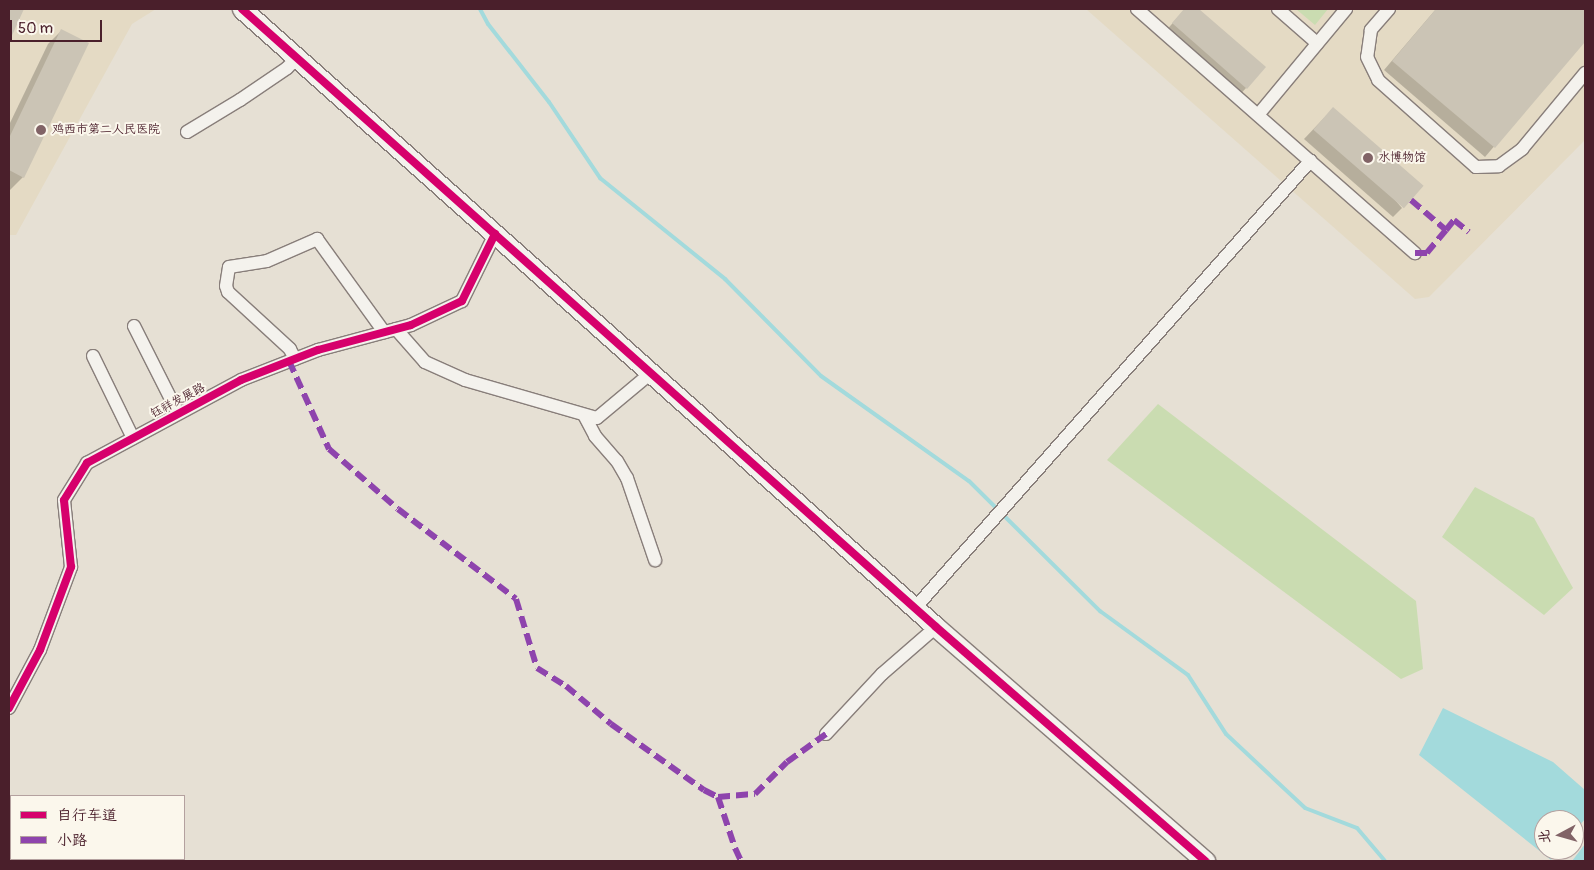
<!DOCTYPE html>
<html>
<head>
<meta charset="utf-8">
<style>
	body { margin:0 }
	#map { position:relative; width:1594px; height:870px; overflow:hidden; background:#e6e0d4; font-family:Pangolin,"LXGW WenKai TC",sans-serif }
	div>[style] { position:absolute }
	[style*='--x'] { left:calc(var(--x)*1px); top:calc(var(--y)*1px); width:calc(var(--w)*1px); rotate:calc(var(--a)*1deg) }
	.built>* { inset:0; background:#e4dac4 }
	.green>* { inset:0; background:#cadcb1 }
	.water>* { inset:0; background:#a3dadc }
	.shadow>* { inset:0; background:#0003 }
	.stream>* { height:4px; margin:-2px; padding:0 2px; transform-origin:2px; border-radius:2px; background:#a3dadc }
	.building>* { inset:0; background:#cbc4b5; transform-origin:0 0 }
	.roads { filter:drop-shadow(1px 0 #887e7a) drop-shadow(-1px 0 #887e7a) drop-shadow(0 1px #887e7a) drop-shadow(0 -1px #887e7a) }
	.street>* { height:12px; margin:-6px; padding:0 6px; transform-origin:6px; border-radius:6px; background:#f4f2ed }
	.secondary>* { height:19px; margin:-9.5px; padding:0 9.5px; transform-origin:9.5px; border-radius:9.5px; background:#f4f2ed }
	.quiet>* { height:6px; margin-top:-3px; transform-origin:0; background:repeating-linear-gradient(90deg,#8e44ad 0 12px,transparent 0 18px) }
	.cycleway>* { height:8px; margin:-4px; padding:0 4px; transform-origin:4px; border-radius:4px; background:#d6006c }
	.dots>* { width:14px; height:14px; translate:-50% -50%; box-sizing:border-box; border:2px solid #fbf7ec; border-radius:50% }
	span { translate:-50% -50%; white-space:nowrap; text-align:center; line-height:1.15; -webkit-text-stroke:4px #fbf7ec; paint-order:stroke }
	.poi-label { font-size:12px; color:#4a1f2b }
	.left { translate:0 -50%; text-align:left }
	.street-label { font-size:12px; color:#4a1f2b }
	.frame { position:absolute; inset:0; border:10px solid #4a1f2b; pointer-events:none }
	.legend { position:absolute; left:10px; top:795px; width:175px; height:65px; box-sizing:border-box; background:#fbf7ec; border:1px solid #b4a19f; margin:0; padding:6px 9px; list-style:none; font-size:15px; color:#4a1f2b }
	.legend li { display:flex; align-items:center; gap:10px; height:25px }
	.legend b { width:25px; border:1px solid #b4a19f }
	.north { position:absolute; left:1534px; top:810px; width:50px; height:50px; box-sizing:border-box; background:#fbf7ec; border:1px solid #b4a19f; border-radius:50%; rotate:264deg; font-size:14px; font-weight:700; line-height:20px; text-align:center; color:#4a1f2b }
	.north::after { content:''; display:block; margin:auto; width:18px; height:22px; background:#816366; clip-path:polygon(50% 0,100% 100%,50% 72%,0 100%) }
	.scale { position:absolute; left:10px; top:20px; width:92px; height:22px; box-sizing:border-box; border:2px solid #4a1f2b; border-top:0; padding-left:6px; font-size:15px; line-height:18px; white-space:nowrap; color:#4a1f2b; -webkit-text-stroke:4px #fbf7ec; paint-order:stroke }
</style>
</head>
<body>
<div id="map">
	<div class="built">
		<div style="clip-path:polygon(9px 9px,156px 9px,132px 24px,16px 235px,9px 235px)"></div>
		<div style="clip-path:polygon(1086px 9px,1585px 9px,1585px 140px,1429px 297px,1415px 299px)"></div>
	</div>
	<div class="green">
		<div style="clip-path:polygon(1296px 9px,1328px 9px,1315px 25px)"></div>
		<div style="clip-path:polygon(1158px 404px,1416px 601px,1423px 669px,1401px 679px,1107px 460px)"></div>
		<div style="clip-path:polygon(1475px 487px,1534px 518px,1573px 588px,1544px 615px,1442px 537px)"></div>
	</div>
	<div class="water">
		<div style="clip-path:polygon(1443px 708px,1553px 762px,1585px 790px,1585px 819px,1574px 832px,1574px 820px,1544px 820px,1544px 850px,1559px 850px,1551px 860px,1419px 755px)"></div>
		<div style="clip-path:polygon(1585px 844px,1585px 861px,1572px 861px)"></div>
	</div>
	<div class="shadow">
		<div style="clip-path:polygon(1185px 9px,1197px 9px,1264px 68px,1237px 98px,1164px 33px)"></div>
		<div style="clip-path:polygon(1436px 9px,1585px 9px,1585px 40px,1485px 157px,1384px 70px)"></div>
		<div style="clip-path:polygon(61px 31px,23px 177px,9px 191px,9px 125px,48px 44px)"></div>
		<div style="clip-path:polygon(1324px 118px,1402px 208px,1393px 217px,1304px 139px)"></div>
	</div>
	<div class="stream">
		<div style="--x:480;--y:9;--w:17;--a:62"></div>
		<div style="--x:488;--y:24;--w:99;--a:52"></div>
		<div style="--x:549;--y:102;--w:92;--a:56.1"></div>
		<div style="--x:600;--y:178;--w:161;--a:38.9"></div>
		<div style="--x:725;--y:279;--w:136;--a:45.3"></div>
		<div style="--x:821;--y:376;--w:181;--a:35.4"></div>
		<div style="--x:969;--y:481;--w:185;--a:44.8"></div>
		<div style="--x:1100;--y:611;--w:109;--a:36"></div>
		<div style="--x:1188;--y:675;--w:70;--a:57.2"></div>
		<div style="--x:1226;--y:734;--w:108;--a:43.1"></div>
		<div style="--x:1305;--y:808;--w:56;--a:21"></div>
		<div style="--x:1357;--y:828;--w:43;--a:49.7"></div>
	</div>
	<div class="building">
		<div style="clip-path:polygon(9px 9px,24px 9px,9px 42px)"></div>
		<div style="clip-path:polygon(1184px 9px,1199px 9px,1266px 67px,1247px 89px,1172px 23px)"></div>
		<div style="clip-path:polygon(1436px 9px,1585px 9px,1585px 42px,1495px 148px,1392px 61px)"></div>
		<div style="clip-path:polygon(61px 29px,89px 43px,24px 178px,9px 170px,9px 138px)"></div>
		<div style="left:1333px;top:107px;width:120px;height:30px;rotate:41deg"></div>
	</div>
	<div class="roads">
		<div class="street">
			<div style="--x:1137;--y:9;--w:370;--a:41.3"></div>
			<div style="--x:1278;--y:9;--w:52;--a:41.1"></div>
			<div style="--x:1389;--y:9;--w:28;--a:131"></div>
			<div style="--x:1371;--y:30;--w:27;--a:98"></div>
			<div style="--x:1367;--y:57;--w:25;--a:64"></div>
			<div style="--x:1378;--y:80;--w:131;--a:41.6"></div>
			<div style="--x:1476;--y:167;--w:23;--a:-2"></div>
			<div style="--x:1499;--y:166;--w:29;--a:-36"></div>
			<div style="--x:1522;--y:149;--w:99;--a:-50.3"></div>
			<div style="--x:1258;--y:115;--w:138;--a:-50.3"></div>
			<div style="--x:187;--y:132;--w:62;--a:-31.1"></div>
			<div style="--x:240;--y:100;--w:57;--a:-34.2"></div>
			<div style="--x:287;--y:68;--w:14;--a:-45"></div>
			<div style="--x:134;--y:326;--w:97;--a:63.2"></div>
			<div style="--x:396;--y:329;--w:44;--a:48.7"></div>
			<div style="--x:425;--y:362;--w:44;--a:24.2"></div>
			<div style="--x:465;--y:380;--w:137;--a:16.1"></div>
			<div style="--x:597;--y:418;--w:70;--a:-39.8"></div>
			<div style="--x:93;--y:356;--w:91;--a:64"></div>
			<div style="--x:295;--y:359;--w:11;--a:-117"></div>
			<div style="--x:290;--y:349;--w:84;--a:-137.4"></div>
			<div style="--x:228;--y:292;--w:6;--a:-108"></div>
			<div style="--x:226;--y:286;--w:19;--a:-81"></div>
			<div style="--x:229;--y:267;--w:38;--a:-9"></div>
			<div style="--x:267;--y:261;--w:55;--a:-23.7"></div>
			<div style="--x:317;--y:239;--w:115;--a:54.2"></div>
			<div style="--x:584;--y:415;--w:24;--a:62"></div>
			<div style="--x:595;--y:436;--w:33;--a:49"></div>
			<div style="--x:617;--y:461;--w:20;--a:60"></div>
			<div style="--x:627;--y:478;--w:87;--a:71.1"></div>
			<div style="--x:915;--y:608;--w:597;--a:-48.53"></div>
			<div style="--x:9;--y:708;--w:66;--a:-61.9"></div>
			<div style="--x:40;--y:650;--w:89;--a:-69.5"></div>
			<div style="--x:71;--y:567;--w:67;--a:-96"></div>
			<div style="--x:64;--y:500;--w:44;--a:-58.1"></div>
			<div style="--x:87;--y:463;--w:175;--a:-28.3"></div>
			<div style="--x:241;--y:380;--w:83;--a:-21.3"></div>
			<div style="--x:318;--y:350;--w:96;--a:-15"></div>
			<div style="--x:411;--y:325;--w:56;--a:-25.2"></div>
			<div style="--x:462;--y:301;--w:75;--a:-63.8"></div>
			<div style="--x:826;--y:734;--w:82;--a:-47"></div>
			<div style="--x:882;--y:674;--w:72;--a:-41"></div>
		</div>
		<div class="secondary">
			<div style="--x:242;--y:9;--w:929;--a:41.68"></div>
			<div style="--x:936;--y:627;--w:357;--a:41"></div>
		</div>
	</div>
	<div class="quiet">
		<div style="--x:1411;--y:200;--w:46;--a:40.6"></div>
		<div style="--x:1446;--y:230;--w:30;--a:130"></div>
		<div style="--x:1427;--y:253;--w:12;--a:180"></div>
		<div style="--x:1446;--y:230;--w:13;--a:-51"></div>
		<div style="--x:1454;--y:220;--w:19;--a:39"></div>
		<div style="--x:289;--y:361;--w:97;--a:65.6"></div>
		<div style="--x:329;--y:449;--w:91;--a:41"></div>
		<div style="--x:398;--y:509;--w:148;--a:37.3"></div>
		<div style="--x:516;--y:599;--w:72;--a:73.1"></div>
		<div style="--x:537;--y:668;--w:34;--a:32"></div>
		<div style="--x:566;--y:686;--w:59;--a:40.2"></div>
		<div style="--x:611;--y:724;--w:114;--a:35.4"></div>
		<div style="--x:704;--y:790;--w:16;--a:27"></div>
		<div style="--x:718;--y:797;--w:37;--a:-5"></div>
		<div style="--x:755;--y:794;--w:45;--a:-45"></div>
		<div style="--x:787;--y:762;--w:48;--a:-35.7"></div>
		<div style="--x:718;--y:797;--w:54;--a:71.6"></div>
		<div style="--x:735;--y:848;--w:14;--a:65"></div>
	</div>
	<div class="cycleway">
		<div style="--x:242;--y:9;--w:929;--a:41.68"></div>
		<div style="--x:936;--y:627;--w:357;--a:41"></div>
		<div style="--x:9;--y:708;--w:66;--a:-61.9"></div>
		<div style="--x:40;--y:650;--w:89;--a:-69.5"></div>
		<div style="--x:71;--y:567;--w:67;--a:-96"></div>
		<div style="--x:64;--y:500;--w:44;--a:-58.1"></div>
		<div style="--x:87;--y:463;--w:175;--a:-28.3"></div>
		<div style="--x:241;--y:380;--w:83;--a:-21.3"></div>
		<div style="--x:318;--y:350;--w:96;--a:-15"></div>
		<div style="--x:411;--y:325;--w:56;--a:-25.2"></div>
		<div style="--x:462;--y:301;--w:75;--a:-63.8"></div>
	</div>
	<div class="dots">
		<div style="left:41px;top:130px;background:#816366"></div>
		<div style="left:1368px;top:158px;background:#816366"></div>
	</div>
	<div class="poi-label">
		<span class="left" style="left:52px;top:130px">鸡西市第二人民医院</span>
		<span class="left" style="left:1378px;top:158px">水博物馆</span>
	</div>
	<div class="street-label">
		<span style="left:178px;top:401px;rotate:-28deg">钰祥发展路</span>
	</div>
	<div class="frame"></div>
	<ul class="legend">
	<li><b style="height:6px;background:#d6006c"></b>自行车道</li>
	<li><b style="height:6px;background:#8e44ad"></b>小路</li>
	</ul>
	<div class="north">北</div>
	<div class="scale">50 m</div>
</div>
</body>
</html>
